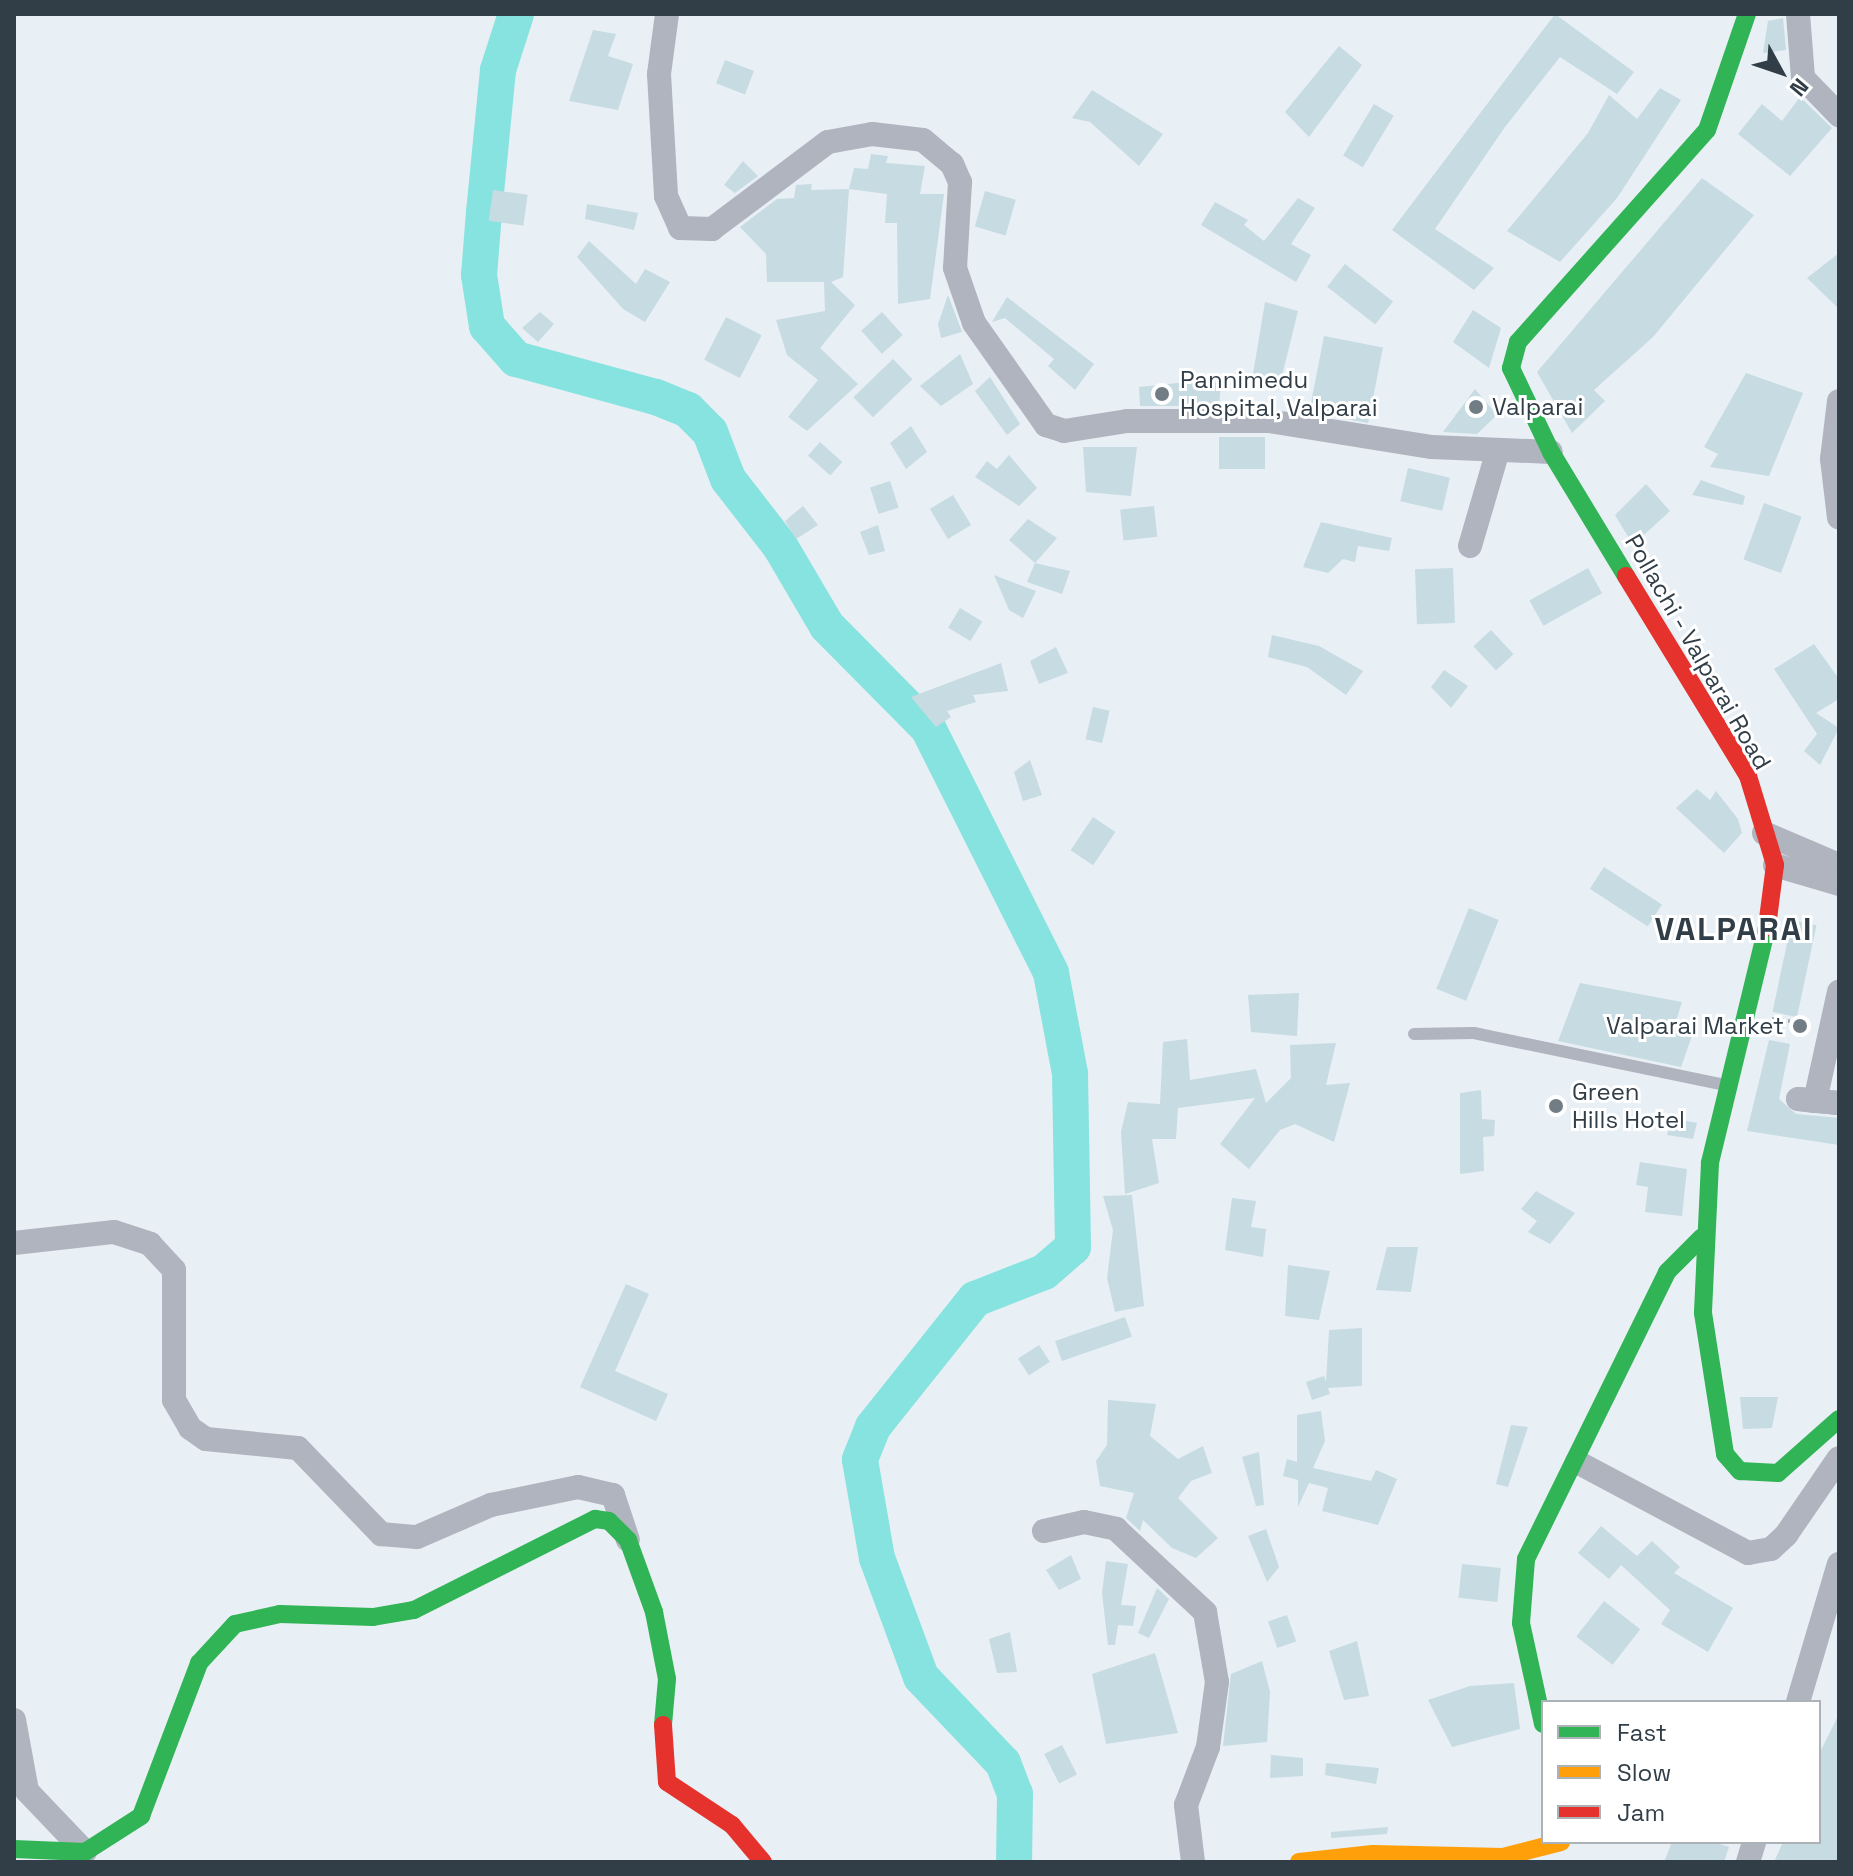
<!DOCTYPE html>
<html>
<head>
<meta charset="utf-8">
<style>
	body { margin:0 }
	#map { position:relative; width:1853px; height:1876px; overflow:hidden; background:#e8eff5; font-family:"Space Grotesk",sans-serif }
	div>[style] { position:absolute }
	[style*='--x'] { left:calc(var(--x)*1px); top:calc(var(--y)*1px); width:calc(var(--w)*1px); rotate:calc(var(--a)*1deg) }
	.river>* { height:36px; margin:-18px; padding:0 18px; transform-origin:18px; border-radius:18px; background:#87e3df }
	.building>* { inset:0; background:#c7dbe2; transform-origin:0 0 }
	.path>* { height:4px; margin-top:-2px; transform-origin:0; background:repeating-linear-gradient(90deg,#abb0b8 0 2px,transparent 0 8px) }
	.lane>* { height:12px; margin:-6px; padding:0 6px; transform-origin:6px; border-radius:6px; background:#afb4be }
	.street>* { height:24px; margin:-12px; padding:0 12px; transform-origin:12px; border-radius:12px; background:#afb4be }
	.fast>* { height:18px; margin:-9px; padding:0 9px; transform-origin:9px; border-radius:9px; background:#30b455 }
	.slow>* { height:18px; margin:-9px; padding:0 9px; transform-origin:9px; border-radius:9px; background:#ff9f0a }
	.jam>* { height:18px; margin:-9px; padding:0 9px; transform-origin:9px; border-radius:9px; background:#e5322d }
	.dots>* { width:22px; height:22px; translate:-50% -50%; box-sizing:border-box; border:4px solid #fff; border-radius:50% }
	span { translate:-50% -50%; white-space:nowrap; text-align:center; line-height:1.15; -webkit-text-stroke:6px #fff; paint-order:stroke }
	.poi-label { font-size:24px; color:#313e48 }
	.left { translate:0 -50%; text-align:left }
	.right { translate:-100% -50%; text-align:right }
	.street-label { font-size:24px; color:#313e48 }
	.district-label { font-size:32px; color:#313e48; font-weight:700; letter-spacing:2px }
	.frame { position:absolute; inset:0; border:16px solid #313e48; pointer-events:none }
	.legend { position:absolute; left:1541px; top:1700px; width:280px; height:144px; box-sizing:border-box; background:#fff; border:2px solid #adb2b6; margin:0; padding:10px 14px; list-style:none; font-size:24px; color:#313e48 }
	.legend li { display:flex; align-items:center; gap:16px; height:40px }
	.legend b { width:40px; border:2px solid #adb2b6 }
	.north { position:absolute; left:1741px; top:32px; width:80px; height:80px; -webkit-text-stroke:6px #fff; paint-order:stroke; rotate:130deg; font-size:22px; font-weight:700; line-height:32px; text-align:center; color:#313e48 }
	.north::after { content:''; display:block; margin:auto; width:28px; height:36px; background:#313e48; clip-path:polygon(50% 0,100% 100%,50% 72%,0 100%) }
</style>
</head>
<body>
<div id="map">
	<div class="river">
		<div style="--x:516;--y:14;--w:59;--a:107.8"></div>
		<div style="--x:498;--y:70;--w:143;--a:95.6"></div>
		<div style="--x:484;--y:212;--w:63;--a:94.5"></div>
		<div style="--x:479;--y:275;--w:52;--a:81.1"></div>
		<div style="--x:487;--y:326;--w:44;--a:48.7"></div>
		<div style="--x:516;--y:359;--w:145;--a:15.2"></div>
		<div style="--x:656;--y:397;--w:35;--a:22"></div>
		<div style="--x:688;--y:410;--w:31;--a:45"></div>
		<div style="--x:710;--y:432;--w:50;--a:69"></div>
		<div style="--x:728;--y:479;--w:85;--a:52.2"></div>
		<div style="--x:780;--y:546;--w:93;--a:59.6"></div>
		<div style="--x:827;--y:626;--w:144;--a:45.3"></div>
		<div style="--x:928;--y:728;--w:274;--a:63.3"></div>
		<div style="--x:1051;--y:973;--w:103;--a:79.3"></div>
		<div style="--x:1070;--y:1074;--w:173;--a:89"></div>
		<div style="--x:1073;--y:1247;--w:38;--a:139"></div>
		<div style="--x:1044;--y:1272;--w:74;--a:158.6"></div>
		<div style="--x:975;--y:1299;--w:164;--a:128.6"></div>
		<div style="--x:873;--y:1427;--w:35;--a:112"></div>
		<div style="--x:860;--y:1460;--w:99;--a:80.2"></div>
		<div style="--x:877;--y:1558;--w:127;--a:69.7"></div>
		<div style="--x:921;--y:1677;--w:119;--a:46.4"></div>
		<div style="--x:1003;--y:1763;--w:33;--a:69"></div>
		<div style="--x:1015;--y:1794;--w:68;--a:90.8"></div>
	</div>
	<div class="building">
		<div style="clip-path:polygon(1555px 14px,1634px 72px,1617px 94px,1560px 57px,1505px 127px,1435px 229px,1494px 268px,1474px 290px,1392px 230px)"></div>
		<div style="clip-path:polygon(1783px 18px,1786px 50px,1763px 53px,1768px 21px)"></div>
		<div style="clip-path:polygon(593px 30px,616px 34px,608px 56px,633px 64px,618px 110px,569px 101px)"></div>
		<div style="clip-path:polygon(1339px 46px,1362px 65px,1309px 137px,1285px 112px)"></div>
		<div style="left:725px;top:60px;width:31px;height:25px;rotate:21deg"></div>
		<div style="clip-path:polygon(1660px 88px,1681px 100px,1617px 198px,1560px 262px,1507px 231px,1588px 133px,1609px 95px,1637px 119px)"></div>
		<div style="clip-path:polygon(1092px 90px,1163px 134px,1139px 166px,1090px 122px,1072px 118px)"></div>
		<div style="clip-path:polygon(1800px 97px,1832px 128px,1790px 176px,1738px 134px,1762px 104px,1782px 121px)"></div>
		<div style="left:1374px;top:104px;width:23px;height:60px;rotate:31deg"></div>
		<div style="clip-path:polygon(871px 154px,888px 156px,886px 163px,925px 166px,920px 194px,944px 194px,930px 299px,898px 304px,897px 223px,885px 223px,887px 194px,849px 189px,854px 168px,868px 169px)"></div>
		<div style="clip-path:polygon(743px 161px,758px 176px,735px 193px,724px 185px)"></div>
		<div style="clip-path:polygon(1702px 178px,1754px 215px,1653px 337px,1594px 390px,1605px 401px,1572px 433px,1537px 372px)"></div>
		<div style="clip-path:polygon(812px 184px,811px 190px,849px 189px,843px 277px,831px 282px,855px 305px,820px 348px,858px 384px,807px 431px,788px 417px,818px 380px,787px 355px,776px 320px,825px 311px,824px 282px,767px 282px,766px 254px,740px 227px,777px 199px,794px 198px,796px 185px)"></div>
		<div style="left:493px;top:190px;width:35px;height:31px;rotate:8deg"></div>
		<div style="left:985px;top:191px;width:32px;height:37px;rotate:16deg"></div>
		<div style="clip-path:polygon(1298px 198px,1315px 208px,1291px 244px,1311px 255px,1296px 282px,1201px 225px,1215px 202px,1248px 220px,1244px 225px,1264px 241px)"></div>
		<div style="clip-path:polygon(587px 204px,638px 213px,634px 230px,585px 219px)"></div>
		<div style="clip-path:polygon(589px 241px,636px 284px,645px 269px,670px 282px,645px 322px,623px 309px,577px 257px)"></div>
		<div style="clip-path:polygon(1839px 253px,1839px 309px,1807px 278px)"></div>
		<div style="left:1345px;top:264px;width:61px;height:29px;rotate:38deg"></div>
		<div style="clip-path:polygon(948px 295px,962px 332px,941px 338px,938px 324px)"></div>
		<div style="clip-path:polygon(1007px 297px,1094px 364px,1075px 390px,1048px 366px,1054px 359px,1005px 318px,992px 322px)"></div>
		<div style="clip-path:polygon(1265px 302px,1298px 311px,1281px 380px,1253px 374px)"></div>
		<div style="clip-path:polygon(1473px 310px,1501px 328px,1489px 368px,1453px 342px)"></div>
		<div style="clip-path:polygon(540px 312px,554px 324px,538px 342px,522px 328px)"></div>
		<div style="left:882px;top:312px;width:31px;height:28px;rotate:48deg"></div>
		<div style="left:726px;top:317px;width:40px;height:48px;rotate:27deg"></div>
		<div style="left:1324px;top:336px;width:60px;height:77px;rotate:11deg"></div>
		<div style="clip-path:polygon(960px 354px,973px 384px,941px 406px,920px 386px)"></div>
		<div style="left:893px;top:359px;width:28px;height:55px;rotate:46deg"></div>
		<div style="clip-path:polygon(1746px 373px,1803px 393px,1769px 476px,1710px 467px,1718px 454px,1704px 447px)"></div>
		<div style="clip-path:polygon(990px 377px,1020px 424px,1007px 435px,975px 391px)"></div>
		<div style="clip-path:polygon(1197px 381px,1221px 383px,1219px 406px,1140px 406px,1139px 387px)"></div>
		<div style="clip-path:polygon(1475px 389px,1497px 415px,1477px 434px,1443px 432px)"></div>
		<div style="clip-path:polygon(911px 426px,927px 452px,906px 469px,890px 443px)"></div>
		<div style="left:1265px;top:437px;width:32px;height:46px;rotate:90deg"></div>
		<div style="left:820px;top:442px;width:30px;height:18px;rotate:42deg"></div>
		<div style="clip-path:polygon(1083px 447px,1137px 447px,1131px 496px,1086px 492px)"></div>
		<div style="clip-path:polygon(1009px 455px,1037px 488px,1019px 506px,975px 477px,987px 461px,997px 469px)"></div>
		<div style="left:1408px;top:468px;width:43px;height:34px;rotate:13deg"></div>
		<div style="clip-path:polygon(1701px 480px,1745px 496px,1743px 505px,1692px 495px)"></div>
		<div style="left:890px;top:481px;width:28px;height:21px;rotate:72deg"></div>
		<div style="clip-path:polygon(1646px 484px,1670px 511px,1633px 545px,1615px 515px)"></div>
		<div style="left:953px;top:495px;width:35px;height:27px;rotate:59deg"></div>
		<div style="left:1764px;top:503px;width:40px;height:60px;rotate:20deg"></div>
		<div style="clip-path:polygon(803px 506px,818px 525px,796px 539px,785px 521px)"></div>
		<div style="left:1154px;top:506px;width:31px;height:34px;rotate:84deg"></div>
		<div style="clip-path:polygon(1028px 519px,1057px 538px,1035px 563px,1009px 540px)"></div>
		<div style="clip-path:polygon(1321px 522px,1392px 538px,1389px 551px,1358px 546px,1355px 562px,1343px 559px,1328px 573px,1303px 567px)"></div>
		<div style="clip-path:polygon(878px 525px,885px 551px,869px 555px,860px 532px)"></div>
		<div style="clip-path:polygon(1035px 563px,1070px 571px,1062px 594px,1027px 582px)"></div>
		<div style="left:1453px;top:568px;width:55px;height:38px;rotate:88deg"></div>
		<div style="left:1588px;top:568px;width:29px;height:67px;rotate:61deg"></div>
		<div style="clip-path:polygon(994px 575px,1036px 591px,1023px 618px,1009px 610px)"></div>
		<div style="left:960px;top:608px;width:26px;height:23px;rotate:31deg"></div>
		<div style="left:1491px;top:630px;width:33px;height:24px;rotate:47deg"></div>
		<div style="clip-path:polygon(1272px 635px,1319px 646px,1363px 671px,1346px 695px,1307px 667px,1268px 657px)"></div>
		<div style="clip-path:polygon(1814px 644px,1839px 679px,1839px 699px,1816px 713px,1839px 728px,1820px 765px,1804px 751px,1817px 734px,1774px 669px)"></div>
		<div style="clip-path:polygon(1056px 647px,1068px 673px,1039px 684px,1030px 661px)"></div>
		<div style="clip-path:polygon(1001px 663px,1008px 691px,973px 695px,976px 702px,947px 711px,951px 717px,936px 727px,911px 697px)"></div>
		<div style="clip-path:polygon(1444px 670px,1468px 686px,1451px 708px,1431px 687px)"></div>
		<div style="left:1093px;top:707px;width:17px;height:33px;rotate:13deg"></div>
		<div style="clip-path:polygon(1030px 760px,1042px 795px,1023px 801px,1014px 772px)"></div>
		<div style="clip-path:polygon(1697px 789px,1710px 800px,1716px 791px,1738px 819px,1742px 833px,1724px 853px,1676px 808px)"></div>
		<div style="left:1093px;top:817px;width:27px;height:40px;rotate:34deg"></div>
		<div style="left:1604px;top:867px;width:69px;height:26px;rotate:33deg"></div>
		<div style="left:1469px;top:908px;width:32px;height:87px;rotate:22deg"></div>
		<div style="left:1792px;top:920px;width:25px;height:94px;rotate:12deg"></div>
		<div style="clip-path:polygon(1580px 983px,1682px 1002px,1674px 1027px,1694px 1030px,1681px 1067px,1558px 1041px)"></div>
		<div style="clip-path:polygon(1299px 993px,1297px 1036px,1251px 1032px,1248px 995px)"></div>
		<div style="clip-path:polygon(1187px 1039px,1190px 1080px,1256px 1069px,1266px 1103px,1291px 1078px,1290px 1045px,1336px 1043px,1326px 1085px,1350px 1083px,1334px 1142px,1295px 1124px,1280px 1130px,1249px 1169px,1220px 1144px,1255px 1098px,1178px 1108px,1176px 1139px,1152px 1139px,1159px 1183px,1125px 1194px,1121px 1132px,1128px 1102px,1160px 1104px,1163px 1042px)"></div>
		<div style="clip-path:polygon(1769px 1040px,1790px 1044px,1779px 1099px,1796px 1114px,1839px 1118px,1839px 1145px,1747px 1131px)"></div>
		<div style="clip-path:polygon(1481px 1090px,1482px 1119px,1495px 1120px,1494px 1136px,1483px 1137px,1484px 1171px,1460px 1174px,1460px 1093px)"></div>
		<div style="clip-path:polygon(1673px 1118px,1697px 1123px,1693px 1139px,1667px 1135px)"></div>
		<div style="clip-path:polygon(1640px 1162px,1687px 1169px,1682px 1216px,1645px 1212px,1648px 1187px,1636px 1185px)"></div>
		<div style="clip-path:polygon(1536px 1191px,1575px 1213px,1550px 1244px,1528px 1232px,1537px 1221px,1521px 1209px)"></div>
		<div style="clip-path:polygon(1132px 1195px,1144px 1306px,1115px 1312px,1107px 1278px,1113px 1230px,1103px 1196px)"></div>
		<div style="clip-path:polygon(1232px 1198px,1256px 1201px,1251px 1227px,1266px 1229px,1263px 1257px,1225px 1250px)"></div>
		<div style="clip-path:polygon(1387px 1247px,1418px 1247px,1411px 1292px,1376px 1290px)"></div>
		<div style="clip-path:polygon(1288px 1265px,1330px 1271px,1319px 1320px,1285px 1316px)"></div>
		<div style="clip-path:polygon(626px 1284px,649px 1294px,615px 1371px,668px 1394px,656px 1421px,580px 1387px)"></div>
		<div style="left:1125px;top:1317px;width:21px;height:74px;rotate:71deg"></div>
		<div style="clip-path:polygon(1362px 1328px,1362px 1386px,1328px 1388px,1330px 1394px,1312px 1400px,1306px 1382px,1324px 1376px,1326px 1382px,1329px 1330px)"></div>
		<div style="left:1039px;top:1345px;width:20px;height:25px;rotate:57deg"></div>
		<div style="clip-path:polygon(1740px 1397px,1778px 1397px,1772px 1428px,1743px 1429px)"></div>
		<div style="clip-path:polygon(1108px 1400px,1156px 1404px,1150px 1436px,1178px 1459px,1203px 1446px,1212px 1473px,1191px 1481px,1178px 1498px,1218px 1538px,1196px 1558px,1172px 1548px,1143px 1520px,1140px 1531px,1126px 1518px,1134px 1493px,1100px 1486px,1096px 1461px,1107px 1445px)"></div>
		<div style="clip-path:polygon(1321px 1411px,1325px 1441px,1313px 1468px,1371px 1481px,1376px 1470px,1397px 1479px,1378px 1525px,1322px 1511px,1328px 1488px,1309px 1483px,1298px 1507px,1298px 1480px,1283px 1476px,1287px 1459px,1297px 1462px,1297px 1415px)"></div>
		<div style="clip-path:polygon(1511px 1425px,1528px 1427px,1508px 1487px,1496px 1484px)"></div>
		<div style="clip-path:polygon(1259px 1452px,1264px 1505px,1256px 1506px,1242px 1457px)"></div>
		<div style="clip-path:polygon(1601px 1526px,1637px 1556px,1652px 1541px,1680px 1567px,1674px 1573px,1733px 1608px,1708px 1652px,1661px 1624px,1670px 1610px,1621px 1565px,1609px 1579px,1578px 1553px)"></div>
		<div style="clip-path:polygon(1266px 1529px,1279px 1567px,1267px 1582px,1248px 1536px)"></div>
		<div style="clip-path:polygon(1071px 1555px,1081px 1579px,1059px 1590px,1046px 1570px)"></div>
		<div style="clip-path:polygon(1106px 1561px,1128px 1564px,1121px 1605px,1136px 1606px,1133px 1626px,1118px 1625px,1115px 1645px,1108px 1645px,1102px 1593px)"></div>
		<div style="left:1462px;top:1564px;width:39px;height:34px;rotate:6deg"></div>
		<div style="clip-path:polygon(1157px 1588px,1169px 1599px,1149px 1638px,1138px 1633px)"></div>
		<div style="left:1604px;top:1601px;width:46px;height:45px;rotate:38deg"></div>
		<div style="left:1287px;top:1615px;width:28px;height:20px;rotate:71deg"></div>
		<div style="clip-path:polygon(1010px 1632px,1017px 1672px,997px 1673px,989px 1639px)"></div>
		<div style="clip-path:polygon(1357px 1641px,1369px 1696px,1344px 1700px,1329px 1651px)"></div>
		<div style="clip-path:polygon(1155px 1653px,1178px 1733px,1106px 1744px,1092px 1674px)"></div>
		<div style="clip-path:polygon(1262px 1661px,1270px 1692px,1267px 1742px,1223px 1746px,1231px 1674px)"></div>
		<div style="clip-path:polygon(1514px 1683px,1520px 1729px,1452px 1747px,1428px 1700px,1470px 1686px)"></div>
		<div style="clip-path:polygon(1839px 1714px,1839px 1862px,1774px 1862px,1783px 1842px,1819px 1842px,1819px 1754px)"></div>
		<div style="left:1062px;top:1745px;width:33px;height:20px;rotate:63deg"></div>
		<div style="clip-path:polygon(1271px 1755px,1303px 1758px,1303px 1776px,1270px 1778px)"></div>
		<div style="clip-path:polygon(1326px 1763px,1379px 1768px,1376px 1784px,1325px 1775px)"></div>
		<div style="clip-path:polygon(1388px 1827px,1387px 1834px,1331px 1838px,1331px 1832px)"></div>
		<div style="clip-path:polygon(1672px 1842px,1713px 1842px,1729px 1847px,1724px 1862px,1664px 1862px)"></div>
	</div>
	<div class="path">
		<div style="--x:1772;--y:1019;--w:39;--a:7"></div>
	</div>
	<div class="lane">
		<div style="--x:1414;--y:1034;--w:60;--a:-1"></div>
		<div style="--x:1474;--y:1033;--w:257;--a:11.7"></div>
	</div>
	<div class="street">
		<div style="--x:667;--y:14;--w:61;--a:97.6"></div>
		<div style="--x:659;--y:74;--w:122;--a:86.7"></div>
		<div style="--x:666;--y:196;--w:35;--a:66"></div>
		<div style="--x:680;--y:228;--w:32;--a:2"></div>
		<div style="--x:712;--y:229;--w:145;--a:-36.9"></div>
		<div style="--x:828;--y:142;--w:45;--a:-10.3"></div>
		<div style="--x:872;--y:134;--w:51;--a:6.7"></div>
		<div style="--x:923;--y:140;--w:38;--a:40"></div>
		<div style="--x:952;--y:164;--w:20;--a:66"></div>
		<div style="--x:960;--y:182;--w:86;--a:93.3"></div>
		<div style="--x:955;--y:268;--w:58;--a:70.9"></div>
		<div style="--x:974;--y:323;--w:125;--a:54.8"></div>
		<div style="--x:1046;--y:425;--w:19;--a:18"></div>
		<div style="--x:1064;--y:431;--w:64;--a:-9"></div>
		<div style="--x:1127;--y:421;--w:142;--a:0"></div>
		<div style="--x:1269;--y:421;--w:165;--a:9.1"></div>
		<div style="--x:1432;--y:447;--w:119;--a:2.4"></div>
		<div style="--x:1798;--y:14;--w:64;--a:85.5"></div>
		<div style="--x:1803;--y:78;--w:52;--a:45.8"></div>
		<div style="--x:1839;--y:401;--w:58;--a:96.9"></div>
		<div style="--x:1832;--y:459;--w:59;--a:83.2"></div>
		<div style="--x:1470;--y:546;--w:100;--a:-73.7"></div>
		<div style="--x:1764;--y:833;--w:82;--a:23.1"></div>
		<div style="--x:1775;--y:865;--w:67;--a:16.5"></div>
		<div style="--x:1798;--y:1099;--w:41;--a:5.6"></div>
		<div style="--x:1839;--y:1103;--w:24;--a:-175"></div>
		<div style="--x:1815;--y:1101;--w:17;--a:-173"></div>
		<div style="--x:1815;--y:1101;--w:112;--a:-77.6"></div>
		<div style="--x:14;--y:1243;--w:101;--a:-6.3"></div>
		<div style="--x:114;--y:1232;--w:38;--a:18"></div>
		<div style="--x:150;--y:1244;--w:35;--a:47"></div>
		<div style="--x:174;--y:1270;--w:130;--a:90"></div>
		<div style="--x:174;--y:1400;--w:32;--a:60"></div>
		<div style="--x:190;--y:1428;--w:19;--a:35"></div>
		<div style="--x:206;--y:1439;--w:92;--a:5.6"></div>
		<div style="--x:298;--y:1448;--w:120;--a:46"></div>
		<div style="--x:381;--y:1534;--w:36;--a:5"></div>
		<div style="--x:417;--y:1537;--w:81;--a:-23.4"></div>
		<div style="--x:491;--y:1505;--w:89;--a:-11.7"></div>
		<div style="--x:578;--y:1487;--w:36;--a:13"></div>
		<div style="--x:613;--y:1495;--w:47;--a:71.6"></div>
		<div style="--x:1577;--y:1462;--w:194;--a:28"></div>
		<div style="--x:1748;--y:1553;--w:23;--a:-10"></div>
		<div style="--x:1771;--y:1549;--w:21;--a:-43"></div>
		<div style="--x:1786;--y:1535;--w:93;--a:-55.5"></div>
		<div style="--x:1044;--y:1531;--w:41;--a:-12.7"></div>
		<div style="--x:1084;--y:1522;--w:33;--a:12"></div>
		<div style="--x:1116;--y:1529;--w:122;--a:43"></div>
		<div style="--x:1205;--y:1612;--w:71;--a:80.3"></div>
		<div style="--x:1217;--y:1682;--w:66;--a:97.9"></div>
		<div style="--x:1208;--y:1747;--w:62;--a:110.8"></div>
		<div style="--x:1186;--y:1805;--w:57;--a:83"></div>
		<div style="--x:1798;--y:1702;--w:144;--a:-73.5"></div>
		<div style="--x:14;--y:1720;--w:72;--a:79.6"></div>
		<div style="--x:27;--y:1791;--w:84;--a:46.4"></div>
		<div style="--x:1748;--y:1862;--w:21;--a:-73"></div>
	</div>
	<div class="fast">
		<div style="--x:1626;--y:576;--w:145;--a:-121.2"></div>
		<div style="--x:1551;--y:452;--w:93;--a:-115.5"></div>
		<div style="--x:1511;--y:368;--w:27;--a:-75"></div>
		<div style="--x:1518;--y:342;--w:284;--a:-48.3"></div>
		<div style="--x:1707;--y:130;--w:123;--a:-71"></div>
		<div style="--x:1767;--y:927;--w:243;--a:103.6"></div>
		<div style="--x:1710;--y:1163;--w:150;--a:92.7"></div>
		<div style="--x:1703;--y:1313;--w:143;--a:81.1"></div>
		<div style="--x:1725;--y:1454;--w:23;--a:49"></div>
		<div style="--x:1740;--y:1471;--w:38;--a:3"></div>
		<div style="--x:1778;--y:1473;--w:81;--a:-41.5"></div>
		<div style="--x:1543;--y:1724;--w:103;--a:-102.3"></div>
		<div style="--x:1521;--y:1623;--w:64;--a:-85.5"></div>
		<div style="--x:1526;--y:1559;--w:320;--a:-63.8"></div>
		<div style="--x:1667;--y:1272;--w:49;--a:-45"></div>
		<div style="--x:14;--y:1849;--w:71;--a:2.4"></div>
		<div style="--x:85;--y:1852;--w:67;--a:-32.7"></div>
		<div style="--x:141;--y:1816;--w:164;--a:-69.2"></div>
		<div style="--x:199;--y:1663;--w:53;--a:-47.3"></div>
		<div style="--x:235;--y:1624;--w:46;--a:-12.5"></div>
		<div style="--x:280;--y:1614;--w:93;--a:1.8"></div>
		<div style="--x:373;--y:1617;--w:42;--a:-9.7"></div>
		<div style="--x:414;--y:1610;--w:203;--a:-26.7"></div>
		<div style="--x:595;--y:1519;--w:14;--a:8"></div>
		<div style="--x:609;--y:1521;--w:27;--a:45"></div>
		<div style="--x:628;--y:1540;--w:77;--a:70.1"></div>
		<div style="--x:654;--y:1612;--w:68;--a:79"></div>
		<div style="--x:667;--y:1679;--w:46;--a:95"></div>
	</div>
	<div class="slow">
		<div style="--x:1299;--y:1862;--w:74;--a:-6.2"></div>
		<div style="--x:1373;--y:1854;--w:130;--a:1.3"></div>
		<div style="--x:1503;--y:1857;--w:60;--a:-14.5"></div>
	</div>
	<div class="jam">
		<div style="--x:1626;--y:576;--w:234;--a:58.6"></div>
		<div style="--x:1748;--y:776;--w:93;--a:73.1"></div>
		<div style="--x:1775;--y:865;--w:63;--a:97.4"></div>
		<div style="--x:663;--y:1725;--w:57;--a:86"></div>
		<div style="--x:667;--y:1782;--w:78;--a:33.5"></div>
		<div style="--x:732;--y:1825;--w:48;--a:50"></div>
	</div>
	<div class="dots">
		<div style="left:1162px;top:394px;background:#717c85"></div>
		<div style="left:1476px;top:407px;background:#717c85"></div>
		<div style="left:1800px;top:1026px;background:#717c85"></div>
		<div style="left:1556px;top:1106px;background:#717c85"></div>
	</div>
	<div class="poi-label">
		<span class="left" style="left:1180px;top:394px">Pannimedu<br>Hospital, Valparai</span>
		<span class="left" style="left:1492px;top:407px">Valparai</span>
		<span class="right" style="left:1784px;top:1026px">Valparai Market</span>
		<span class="left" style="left:1572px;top:1106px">Green<br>Hills Hotel</span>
	</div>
	<div class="street-label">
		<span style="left:1698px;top:652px;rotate:60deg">Pollachi - Valparai Road</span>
	</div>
	<div class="district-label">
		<span style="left:1734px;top:929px">VALPARAI</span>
	</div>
	<div class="frame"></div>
	<ul class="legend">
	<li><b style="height:10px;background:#30b455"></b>Fast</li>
	<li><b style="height:10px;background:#ff9f0a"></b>Slow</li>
	<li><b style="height:10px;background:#e5322d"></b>Jam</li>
	</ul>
	<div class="north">N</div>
</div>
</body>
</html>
